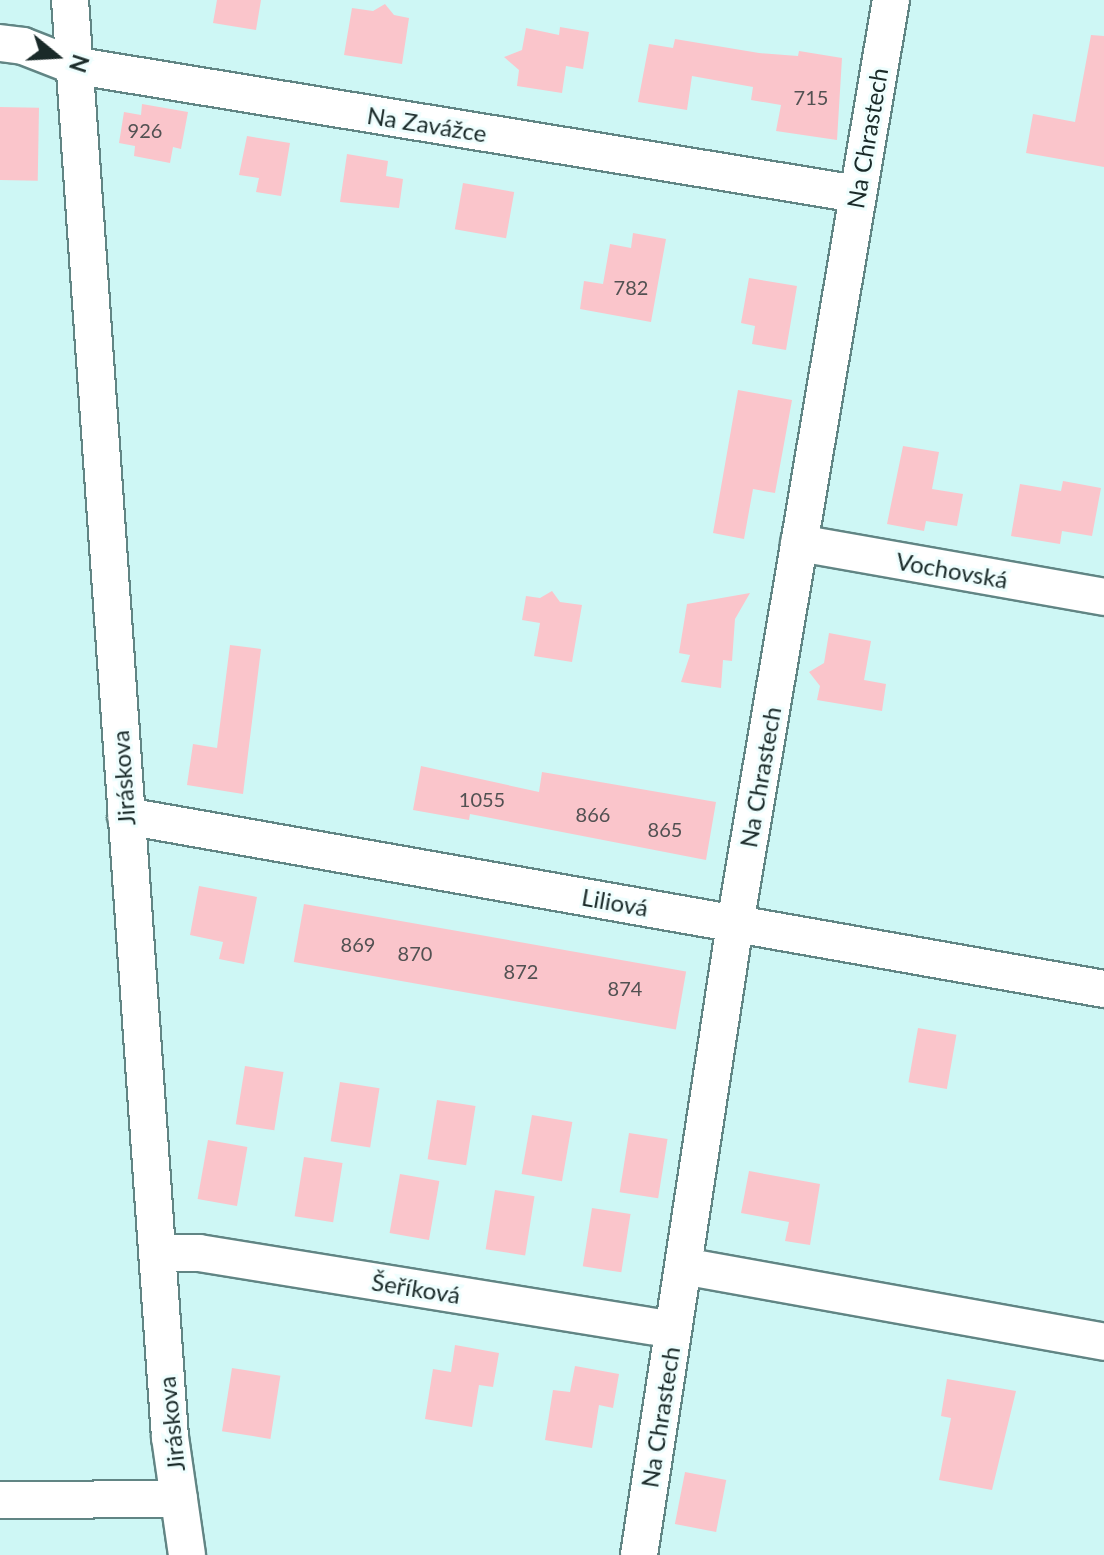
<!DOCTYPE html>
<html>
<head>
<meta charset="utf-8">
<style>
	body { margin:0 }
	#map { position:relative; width:1104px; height:1555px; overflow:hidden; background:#cef7f5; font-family:Lato,sans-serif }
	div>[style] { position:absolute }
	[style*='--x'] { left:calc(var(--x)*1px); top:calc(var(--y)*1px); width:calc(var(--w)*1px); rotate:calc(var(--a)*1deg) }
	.building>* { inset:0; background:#fac5cb; transform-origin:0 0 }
	.roads { filter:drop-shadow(2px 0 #618584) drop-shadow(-2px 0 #618584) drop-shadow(0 2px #618584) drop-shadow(0 -2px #618584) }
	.minor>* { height:36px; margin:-18px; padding:0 18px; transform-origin:18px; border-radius:18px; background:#fff }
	span { translate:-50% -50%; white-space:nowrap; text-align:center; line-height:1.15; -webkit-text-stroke:6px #effefe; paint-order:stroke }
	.number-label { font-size:20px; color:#525152 }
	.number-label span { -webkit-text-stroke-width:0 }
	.street-label { font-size:24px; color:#1a2a29 }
	.north { position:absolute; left:16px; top:16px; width:80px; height:80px; -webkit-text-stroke:6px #effefe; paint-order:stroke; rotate:108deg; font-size:22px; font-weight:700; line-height:32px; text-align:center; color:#1a2a29 }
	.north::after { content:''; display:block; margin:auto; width:28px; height:36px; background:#1a2a29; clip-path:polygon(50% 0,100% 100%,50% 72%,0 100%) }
</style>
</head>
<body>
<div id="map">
	<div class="building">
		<div style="clip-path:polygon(217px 0,261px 0,256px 30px,213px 23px)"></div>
		<div style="clip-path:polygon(385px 4px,394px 15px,409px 18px,402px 64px,344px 55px,352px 8px,373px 11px)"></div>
		<div style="clip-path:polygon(560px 27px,589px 32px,583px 69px,566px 66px,562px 93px,517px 86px,519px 70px,504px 57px,522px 50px,526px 28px,559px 35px)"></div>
		<div style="clip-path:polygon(1091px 35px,1104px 36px,1104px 167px,1026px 153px,1033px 114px,1075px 122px)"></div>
		<div style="clip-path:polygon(675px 39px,759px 53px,798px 56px,799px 51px,842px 58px,837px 140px,776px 131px,781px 105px,751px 100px,753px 87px,692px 76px,687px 110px,638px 102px,649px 44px,673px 48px)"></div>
		<div style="clip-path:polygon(142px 104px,188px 112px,181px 149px,173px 147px,170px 163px,134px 156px,135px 146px,119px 143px,124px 112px,141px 115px)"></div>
		<div style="left:0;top:107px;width:39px;height:73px;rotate:1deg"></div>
		<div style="clip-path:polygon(247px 136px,290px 143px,281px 196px,256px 192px,259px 178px,239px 175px)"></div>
		<div style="clip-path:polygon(347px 154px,388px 161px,386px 176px,403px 179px,399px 208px,340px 202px)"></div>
		<div style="left:463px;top:183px;width:52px;height:47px;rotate:10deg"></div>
		<div style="clip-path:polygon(633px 233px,666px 239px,651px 322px,580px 309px,584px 281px,603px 284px,610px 244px,631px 248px)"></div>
		<div style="clip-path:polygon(749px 278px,797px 286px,786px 350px,752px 344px,755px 326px,741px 323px)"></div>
		<div style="clip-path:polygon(738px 390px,792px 400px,775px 493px,753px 489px,744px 539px,713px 533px)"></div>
		<div style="clip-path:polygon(903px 446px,939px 452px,932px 489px,963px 494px,957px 526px,926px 521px,924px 531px,887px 524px)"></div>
		<div style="clip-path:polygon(1063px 481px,1101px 488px,1092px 536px,1062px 531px,1060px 544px,1011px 536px,1020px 484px,1061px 491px)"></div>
		<div style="clip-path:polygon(552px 591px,560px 602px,582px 605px,572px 662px,534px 656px,540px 623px,522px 620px,526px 596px,540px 598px)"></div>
		<div style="clip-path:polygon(750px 593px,735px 619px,732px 661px,723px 660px,721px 688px,681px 682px,690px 655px,679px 653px,687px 604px)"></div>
		<div style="clip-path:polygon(829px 633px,871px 641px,864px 680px,886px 684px,882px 711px,817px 700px,820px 686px,809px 672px,824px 663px)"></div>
		<div style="clip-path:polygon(230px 645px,261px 649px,243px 794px,187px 785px,193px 744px,217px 748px)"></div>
		<div style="clip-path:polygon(421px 766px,539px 792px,542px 772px,716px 802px,706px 860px,470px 814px,469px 820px,413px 810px)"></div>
		<div style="clip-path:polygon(199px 886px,257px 897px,244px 964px,219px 959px,223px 942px,190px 935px)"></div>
		<div style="left:304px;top:904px;width:388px;height:59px;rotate:10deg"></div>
		<div style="left:918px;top:1028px;width:39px;height:55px;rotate:10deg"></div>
		<div style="left:245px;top:1066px;width:39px;height:59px;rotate:9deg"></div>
		<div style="left:340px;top:1082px;width:40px;height:60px;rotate:9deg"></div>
		<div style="left:437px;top:1100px;width:39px;height:60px;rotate:9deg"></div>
		<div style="left:532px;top:1115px;width:41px;height:60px;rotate:10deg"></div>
		<div style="left:629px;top:1133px;width:39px;height:60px;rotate:9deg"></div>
		<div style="left:208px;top:1140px;width:40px;height:60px;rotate:10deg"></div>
		<div style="left:304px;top:1157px;width:39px;height:60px;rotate:9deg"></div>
		<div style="clip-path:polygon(749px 1171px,820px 1184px,810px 1245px,785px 1241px,789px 1222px,741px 1213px)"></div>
		<div style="left:400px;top:1174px;width:40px;height:60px;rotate:10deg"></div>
		<div style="left:495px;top:1190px;width:40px;height:60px;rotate:9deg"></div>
		<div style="left:592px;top:1208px;width:39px;height:59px;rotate:9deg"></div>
		<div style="clip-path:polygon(455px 1345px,499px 1353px,493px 1387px,479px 1385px,472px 1427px,425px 1419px,433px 1369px,451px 1372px)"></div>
		<div style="clip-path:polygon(575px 1366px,619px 1374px,613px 1408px,599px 1405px,592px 1448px,545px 1440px,553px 1390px,570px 1392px)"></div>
		<div style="left:232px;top:1368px;width:49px;height:64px;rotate:9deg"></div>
		<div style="clip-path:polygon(947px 1379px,1016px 1391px,992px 1490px,939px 1480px,951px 1418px,941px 1416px)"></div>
		<div style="left:685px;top:1472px;width:42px;height:53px;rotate:11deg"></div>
	</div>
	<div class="roads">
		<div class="minor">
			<div style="--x:70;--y:0;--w:1440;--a:86.02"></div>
			<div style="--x:170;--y:1437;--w:119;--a:81.8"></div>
			<div style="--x:0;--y:43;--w:23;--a:7"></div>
			<div style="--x:23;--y:46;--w:53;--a:21.2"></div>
			<div style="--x:72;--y:65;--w:796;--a:9.33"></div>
			<div style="--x:799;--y:543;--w:310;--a:10"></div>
			<div style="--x:126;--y:816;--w:993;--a:10.03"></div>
			<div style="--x:157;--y:1253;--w:42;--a:0"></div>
			<div style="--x:199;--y:1253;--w:480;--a:9.2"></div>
			<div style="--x:683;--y:1266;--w:428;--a:10.2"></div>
			<div style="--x:0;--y:1500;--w:179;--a:-0.3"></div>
			<div style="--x:639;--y:1555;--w:638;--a:-81.35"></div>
			<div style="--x:735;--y:924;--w:937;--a:-80.42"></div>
		</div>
	</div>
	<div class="number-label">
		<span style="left:811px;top:97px">715</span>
		<span style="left:145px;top:130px">926</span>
		<span style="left:631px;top:287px">782</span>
		<span style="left:482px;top:799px">1055</span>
		<span style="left:593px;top:814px">866</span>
		<span style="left:665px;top:829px">865</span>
		<span style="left:358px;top:944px">869</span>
		<span style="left:415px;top:953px">870</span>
		<span style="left:521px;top:971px">872</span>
		<span style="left:625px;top:988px">874</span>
	</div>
	<div class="street-label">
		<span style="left:427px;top:124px;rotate:9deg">Na Zavážce</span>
		<span style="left:867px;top:138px;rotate:-80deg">Na Chrastech</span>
		<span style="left:952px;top:570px;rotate:10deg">Vochovská</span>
		<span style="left:760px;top:777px;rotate:-80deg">Na Chrastech</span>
		<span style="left:123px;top:778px;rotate:-94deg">Jiráskova</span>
		<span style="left:615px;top:902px;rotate:10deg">Liliová</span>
		<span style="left:416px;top:1288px;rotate:9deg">Šeříková</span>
		<span style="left:660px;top:1417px;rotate:-81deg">Na Chrastech</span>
		<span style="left:171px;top:1424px;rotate:-96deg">Jiráskova</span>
	</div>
	<div class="north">N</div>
</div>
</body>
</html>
